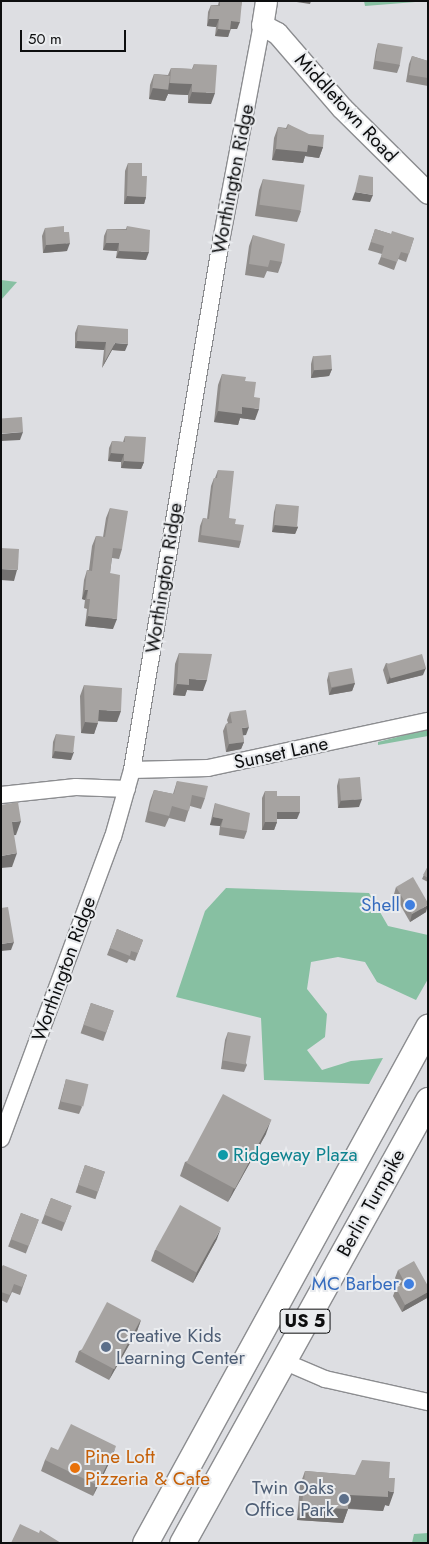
<!DOCTYPE html>
<html>
<head>
<meta charset="utf-8">
<style>
	body { margin:0 }
	#map { position:relative; width:429px; height:1544px; overflow:hidden; background:#dddee2; font-family:Jost,sans-serif }
	div>[style] { position:absolute }
	[style*='--x'] { left:calc(var(--x)*1px); top:calc(var(--y)*1px); width:calc(var(--w)*1px); rotate:calc(var(--a)*1deg) }
	.green>* { inset:0; background:#87c0a2 }
	.roads { filter:drop-shadow(1px 0 #8c8d90) drop-shadow(-1px 0 #8c8d90) drop-shadow(0 1px #8c8d90) drop-shadow(0 -1px #8c8d90) }
	.minor>* { height:16px; margin:-8px; padding:0 8px; transform-origin:8px; border-radius:8px; background:#fff }
	.major>* { height:21px; margin:-10.5px; padding:0 10.5px; transform-origin:10.5px; border-radius:10.5px; background:#fff }
	.highway>* { height:25px; margin:-12.5px; padding:0 12.5px; transform-origin:12.5px; border-radius:12.5px; background:#fff }
	.wall>* { inset:0; background:#8f8c8a; transform-origin:0 0 }
	.shaded-wall>* { inset:0; background:#747271 }
	.building>* { inset:0; background:#a6a3a1; transform-origin:0 0 }
	.dots>* { width:14px; height:14px; translate:-50% -50%; box-sizing:border-box; border:2px solid #eaecef; border-radius:50% }
	span { translate:-50% -50%; white-space:nowrap; text-align:center; line-height:1.15; -webkit-text-stroke:4px #eaecef; paint-order:stroke }
	.shield-label span { padding:1px 4px; background:#eaecef; border:1px solid; border-radius:4px; -webkit-text-stroke-width:0 }
	.shield-label { font-size:18px; color:#0d0e0f; font-weight:700 }
	.street-label { font-size:19px; color:#0d0e0f }
	.shop-label { font-size:19px; color:#366cbe }
	.right { translate:-100% -50%; text-align:right }
	.culture-label { font-size:19px; color:#0d838f }
	.left { translate:0 -50%; text-align:left }
	.service-label { font-size:19px; color:#4e5e75 }
	.food-label { font-size:19px; color:#c56008 }
	.frame { position:absolute; inset:0; border:2px solid #0d0e0f; pointer-events:none }
	.scale { position:absolute; left:20px; top:30px; width:106px; height:22px; box-sizing:border-box; border:2px solid #0d0e0f; border-top:0; padding-left:6px; font-size:15px; line-height:18px; white-space:nowrap; color:#0d0e0f; -webkit-text-stroke:4px #eaecef; paint-order:stroke }
</style>
</head>
<body>
<div id="map">
	<div class="green">
		<div style="clip-path:polygon(364px 1px,428px 1px,365px 6px)"></div>
		<div style="clip-path:polygon(1px 280px,17px 282px,1px 300px)"></div>
		<div style="clip-path:polygon(428px 729px,428px 736px,378px 745px,378px 742px)"></div>
		<div style="clip-path:polygon(226px 888px,369px 893px,388px 926px,428px 935px,428px 979px,416px 1000px,377px 982px,365px 962px,338px 957px,311px 962px,307px 989px,327px 1014px,325px 1037px,307px 1050px,322px 1070px,351px 1061px,383px 1058px,369px 1084px,264px 1080px,261px 1018px,176px 997px,205px 911px)"></div>
		<div style="clip-path:polygon(428px 1533px,428px 1543px,412px 1543px,414px 1534px)"></div>
	</div>
	<div class="roads">
		<div class="minor">
			<div style="--x:132;--y:770;--w:76;--a:-1.5"></div>
			<div style="--x:208;--y:768;--w:225;--a:-12.1"></div>
			<div style="--x:1;--y:795;--w:75;--a:-6.1"></div>
			<div style="--x:76;--y:787;--w:51;--a:2.2"></div>
			<div style="--x:1;--y:1139;--w:322;--a:-69.7"></div>
			<div style="--x:113;--y:837;--w:70;--a:-74.2"></div>
			<div style="--x:132;--y:770;--w:536;--a:-80.45"></div>
			<div style="--x:221;--y:241;--w:220;--a:-79.3"></div>
			<div style="--x:283;--y:1361;--w:46;--a:23.2"></div>
			<div style="--x:325;--y:1379;--w:106;--a:12.6"></div>
		</div>
		<div class="major">
			<div style="--x:266;--y:1;--w:24;--a:99"></div>
			<div style="--x:262;--y:25;--w:17;--a:28"></div>
			<div style="--x:277;--y:33;--w:99;--a:49.1"></div>
			<div style="--x:342;--y:108;--w:121;--a:44.7"></div>
		</div>
		<div class="highway">
			<div style="--x:145;--y:1543;--w:589;--a:-61.26"></div>
			<div style="--x:182;--y:1543;--w:507;--a:-60.96"></div>
		</div>
	</div>
	<div class="wall">
		<div style="clip-path:polygon(219px 1px,242px 1px,237px 29px,231px 29px,228px 37px,215px 36px,216px 27px,207px 26px,208px 12px,211px 5px,218px 5px)"></div>
		<div style="clip-path:polygon(378px 43px,400px 65px,397px 73px,373px 69px,376px 50px)"></div>
		<div style="clip-path:polygon(412px 56px,428px 61px,428px 86px,406px 82px,409px 64px)"></div>
		<div style="clip-path:polygon(194px 64px,211px 104px,188px 103px,188px 95px,168px 94px,165px 101px,149px 99px,150px 85px,154px 74px,168px 75px,171px 68px,192px 69px)"></div>
		<div style="clip-path:polygon(288px 124px,323px 147px,319px 158px,305px 156px,303px 163px,272px 160px,274px 138px,278px 127px,286px 128px)"></div>
		<div style="clip-path:polygon(128px 163px,142px 176px,146px 197px,144px 204px,124px 204px,125px 171px)"></div>
		<div style="clip-path:polygon(263px 179px,301px 211px,297px 222px,255px 216px,259px 190px)"></div>
		<div style="clip-path:polygon(127px 226px,146px 260px,116px 258px,117px 251px,103px 250px,104px 236px,107px 229px,126px 229px)"></div>
		<div style="clip-path:polygon(45px 228px,64px 232px,67px 251px,43px 253px,42px 236px)"></div>
		<div style="clip-path:polygon(375px 229px,391px 234px,414px 238px,406px 262px,398px 259px,394px 270px,378px 264px,382px 254px,368px 250px)"></div>
		<div style="clip-path:polygon(253px 235px,282px 262px,278px 273px,267px 271px,264px 278px,245px 275px,249px 246px)"></div>
		<div style="clip-path:polygon(78px 325px,125px 351px,112px 350px,102px 368px,104px 350px,75px 348px,75px 333px)"></div>
		<div style="clip-path:polygon(313px 356px,332px 369px,329px 376px,311px 378px,311px 364px)"></div>
		<div style="clip-path:polygon(222px 374px,245px 381px,254px 397px,255px 420px,240px 418px,238px 425px,214px 422px,218px 385px)"></div>
		<div style="clip-path:polygon(125px 436px,144px 462px,141px 469px,121px 468px,121px 462px,108px 461px,109px 448px,112px 441px,123px 442px)"></div>
		<div style="clip-path:polygon(218px 470px,229px 518px,235px 524px,241px 541px,239px 548px,198px 542px,200px 526px,203px 518px,207px 519px,211px 486px,214px 478px,215px 478px)"></div>
		<div style="clip-path:polygon(276px 504px,298px 527px,295px 534px,272px 532px,274px 512px)"></div>
		<div style="clip-path:polygon(110px 508px,122px 549px,119px 559px,112px 558px,110px 573px,113px 629px,85px 626px,87px 609px,84px 608px,85px 600px,82px 599px,84px 580px,87px 570px,89px 570px,92px 546px,96px 536px,103px 537px,106px 518px)"></div>
		<div style="clip-path:polygon(179px 653px,203px 691px,187px 690px,185px 696px,173px 695px,175px 664px)"></div>
		<div style="clip-path:polygon(386px 663px,423px 675px,387px 684px,383px 670px)"></div>
		<div style="clip-path:polygon(329px 673px,355px 683px,352px 691px,329px 695px,327px 680px)"></div>
		<div style="clip-path:polygon(84px 685px,117px 722px,98px 721px,94px 734px,81px 733px,80px 696px)"></div>
		<div style="clip-path:polygon(230px 712px,246px 735px,243px 735px,244px 742px,241px 749px,226px 752px,223px 731px,226px 724px,228px 723px,227px 720px)"></div>
		<div style="clip-path:polygon(56px 734px,71px 760px,52px 758px,53px 742px)"></div>
		<div style="clip-path:polygon(339px 778px,359px 807px,338px 808px,337px 786px)"></div>
		<div style="clip-path:polygon(177px 781px,205px 798px,201px 809px,190px 806px,185px 822px,169px 818px,165px 827px,145px 822px,150px 801px,154px 790px,173px 794px)"></div>
		<div style="clip-path:polygon(265px 791px,277px 796px,297px 819px,277px 819px,277px 822px,274px 830px,262px 830px,262px 798px)"></div>
		<div style="clip-path:polygon(215px 803px,247px 831px,244px 839px,219px 835px,220px 826px,210px 825px,213px 811px)"></div>
		<div style="clip-path:polygon(428px 866px,428px 882px,422px 879px)"></div>
		<div style="clip-path:polygon(396px 887px,426px 912px,410px 922px,394px 894px)"></div>
		<div style="clip-path:polygon(117px 929px,143px 940px,135px 961px,129px 959px,127px 963px,107px 955px)"></div>
		<div style="left:91px;top:1003px;width:24px;height:32px;rotate:19deg"></div>
		<div style="clip-path:polygon(228px 1032px,247px 1065px,244px 1072px,221px 1069px,225px 1040px)"></div>
		<div style="clip-path:polygon(66px 1079px,82px 1107px,79px 1114px,58px 1109px)"></div>
		<div style="clip-path:polygon(266px 1134px,228px 1202px,180px 1176px,185px 1162px)"></div>
		<div style="left:85px;top:1165px;width:21px;height:29px;rotate:19deg"></div>
		<div style="left:51px;top:1198px;width:22px;height:27px;rotate:21deg"></div>
		<div style="left:21px;top:1213px;width:19px;height:36px;rotate:21deg"></div>
		<div style="clip-path:polygon(217px 1239px,193px 1283px,151px 1261px,155px 1250px)"></div>
		<div style="clip-path:polygon(1px 1268px,27px 1275px,20px 1295px,12px 1292px,7px 1303px,1px 1300px)"></div>
		<div style="clip-path:polygon(398px 1270px,428px 1286px,427px 1298px,402px 1312px,393px 1296px,396px 1288px,400px 1286px,395px 1278px)"></div>
		<div style="clip-path:polygon(141px 1320px,137px 1331px,109px 1380px,75px 1362px,79px 1351px)"></div>
		<div style="clip-path:polygon(58px 1450px,112px 1457px,93px 1496px,41px 1471px,45px 1460px)"></div>
		<div style="clip-path:polygon(305px 1471px,389px 1478px,389px 1506px,385px 1505px,383px 1511px,348px 1509px,343px 1523px,297px 1520px,300px 1485px)"></div>
	</div>
	<div class="shaded-wall">
		<div style="clip-path:polygon(290px 1px,311px 1px,310px 4px)"></div>
		<div style="clip-path:polygon(209px 19px,219px 19px,216px 27px,207px 26px)"></div>
		<div style="clip-path:polygon(231px 21px,240px 22px,237px 29px,229px 29px)"></div>
		<div style="clip-path:polygon(218px 29px,230px 30px,228px 37px,215px 36px)"></div>
		<div style="clip-path:polygon(170px 83px,192px 84px,188px 95px,168px 94px,165px 101px,149px 99px,153px 88px)"></div>
		<div style="clip-path:polygon(192px 92px,215px 93px,211px 104px,188px 103px)"></div>
		<div style="clip-path:polygon(308px 145px,323px 147px,319px 158px,305px 156px,303px 163px,272px 160px,276px 149px)"></div>
		<div style="clip-path:polygon(355px 192px,373px 195px,370px 202px,352px 200px)"></div>
		<div style="clip-path:polygon(127px 196px,146px 197px,144px 204px,124px 204px)"></div>
		<div style="clip-path:polygon(70px 243px,67px 251px,43px 253px,46px 245px)"></div>
		<div style="clip-path:polygon(106px 243px,119px 243px,117px 251px,103px 250px)"></div>
		<div style="clip-path:polygon(119px 251px,149px 252px,146px 260px,116px 258px)"></div>
		<div style="clip-path:polygon(77px 341px,106px 342px,104px 350px,75px 348px)"></div>
		<div style="clip-path:polygon(115px 343px,128px 344px,125px 351px,112px 350px,102px 368px,105px 361px)"></div>
		<div style="clip-path:polygon(332px 369px,329px 376px,311px 378px,314px 370px)"></div>
		<div style="clip-path:polygon(242px 407px,259px 409px,255px 420px,240px 418px,238px 425px,214px 422px,218px 411px)"></div>
		<div style="clip-path:polygon(23px 432px,20px 440px,1px 441px,1px 434px)"></div>
		<div style="clip-path:polygon(111px 453px,124px 454px,121px 462px,108px 461px)"></div>
		<div style="clip-path:polygon(124px 461px,144px 462px,141px 469px,121px 468px)"></div>
		<div style="clip-path:polygon(275px 525px,298px 527px,295px 534px,272px 532px)"></div>
		<div style="clip-path:polygon(1px 569px,17px 570px,14px 581px,1px 580px)"></div>
		<div style="clip-path:polygon(85px 590px,88px 590px,85px 600px,82px 599px)"></div>
		<div style="clip-path:polygon(88px 616px,117px 619px,113px 629px,85px 626px)"></div>
		<div style="clip-path:polygon(426px 668px,423px 675px,387px 684px,390px 676px)"></div>
		<div style="clip-path:polygon(189px 679px,207px 680px,203px 691px,187px 690px,185px 696px,173px 695px,177px 684px)"></div>
		<div style="clip-path:polygon(355px 683px,352px 691px,329px 695px,332px 688px)"></div>
		<div style="clip-path:polygon(99px 710px,121px 711px,117px 722px,95px 721px)"></div>
		<div style="clip-path:polygon(85px 722px,98px 723px,94px 734px,81px 733px)"></div>
		<div style="clip-path:polygon(249px 727px,246px 735px,239px 736px,242px 728px)"></div>
		<div style="clip-path:polygon(244px 742px,241px 749px,226px 752px,229px 744px)"></div>
		<div style="clip-path:polygon(55px 751px,74px 752px,71px 760px,52px 758px)"></div>
		<div style="clip-path:polygon(362px 799px,359px 807px,338px 808px,341px 800px)"></div>
		<div style="clip-path:polygon(277px 812px,300px 812px,297px 819px,274px 819px)"></div>
		<div style="clip-path:polygon(213px 817px,223px 819px,220px 826px,210px 825px)"></div>
		<div style="clip-path:polygon(21px 821px,16px 835px,7px 836px,12px 822px)"></div>
		<div style="clip-path:polygon(265px 822px,277px 822px,274px 830px,262px 830px)"></div>
		<div style="clip-path:polygon(17px 853px,12px 867px,1px 868px,1px 856px)"></div>
		<div style="clip-path:polygon(428px 905px,426px 912px,410px 922px,412px 914px)"></div>
		<div style="clip-path:polygon(14px 942px,11px 950px,1px 951px,1px 944px)"></div>
		<div style="clip-path:polygon(271px 1120px,266px 1134px,228px 1202px,234px 1188px)"></div>
		<div style="clip-path:polygon(221px 1228px,217px 1239px,193px 1283px,197px 1272px)"></div>
		<div style="clip-path:polygon(428px 1292px,427px 1298px,402px 1312px,405px 1305px)"></div>
		<div style="clip-path:polygon(141px 1320px,137px 1331px,109px 1380px,113px 1370px)"></div>
		<div style="clip-path:polygon(116px 1446px,112px 1457px,93px 1496px,97px 1485px)"></div>
		<div style="clip-path:polygon(388px 1491px,394px 1492px,389px 1506px,385px 1505px,383px 1511px,344px 1508px,349px 1495px)"></div>
		<div style="clip-path:polygon(302px 1506px,348px 1509px,343px 1523px,297px 1520px)"></div>
	</div>
	<div class="building">
		<div style="clip-path:polygon(220px 1px,242px 1px,240px 22px,231px 21px,230px 30px,218px 29px,219px 19px,209px 19px,211px 5px,220px 6px)"></div>
		<div style="left:378px;top:43px;width:25px;height:18px;rotate:9deg"></div>
		<div style="clip-path:polygon(412px 56px,428px 61px,428px 78px,409px 75px)"></div>
		<div style="clip-path:polygon(194px 64px,217px 65px,215px 93px,192px 92px,192px 84px,170px 83px,171px 68px,193px 69px)"></div>
		<div style="left:154px;top:74px;width:16px;height:14px;rotate:7deg"></div>
		<div style="clip-path:polygon(288px 124px,309px 134px,324px 135px,323px 147px,308px 145px,307px 152px,276px 149px,278px 127px,287px 129px)"></div>
		<div style="clip-path:polygon(128px 163px,142px 163px,142px 176px,147px 176px,146px 197px,127px 196px)"></div>
		<div style="clip-path:polygon(359px 175px,373px 177px,373px 195px,355px 192px)"></div>
		<div style="left:263px;top:179px;width:42px;height:26px;rotate:8deg"></div>
		<div style="clip-path:polygon(64px 226px,64px 232px,69px 232px,70px 243px,46px 245px,45px 228px)"></div>
		<div style="clip-path:polygon(127px 226px,150px 230px,149px 252px,119px 251px,119px 243px,106px 243px,107px 229px,127px 230px)"></div>
		<div style="clip-path:polygon(375px 229px,391px 234px,392px 231px,414px 238px,409px 254px,401px 252px,397px 262px,381px 257px,384px 246px,371px 242px)"></div>
		<div style="clip-path:polygon(253px 235px,285px 244px,282px 262px,270px 260px,268px 267px,249px 264px)"></div>
		<div style="clip-path:polygon(78px 325px,128px 329px,128px 344px,115px 343px,105px 361px,106px 342px,77px 341px)"></div>
		<div style="left:331px;top:355px;width:14px;height:18px;rotate:86deg"></div>
		<div style="clip-path:polygon(222px 374px,246px 377px,245px 381px,256px 382px,254px 397px,260px 398px,259px 409px,242px 407px,242px 414px,218px 411px)"></div>
		<div style="left:22px;top:417px;width:15px;height:21px;rotate:86deg"></div>
		<div style="clip-path:polygon(125px 436px,146px 437px,144px 462px,124px 461px,124px 454px,111px 453px,112px 441px,125px 442px)"></div>
		<div style="clip-path:polygon(218px 470px,234px 471px,229px 518px,236px 519px,235px 524px,244px 525px,241px 541px,201px 535px,203px 518px,209px 519px,214px 478px,217px 478px)"></div>
		<div style="left:276px;top:504px;width:23px;height:21px;rotate:5deg"></div>
		<div style="clip-path:polygon(110px 508px,128px 511px,122px 549px,113px 548px,110px 573px,120px 575px,117px 619px,88px 616px,90px 599px,87px 599px,88px 590px,85px 590px,87px 570px,92px 571px,96px 536px,105px 537px)"></div>
		<div style="left:1px;top:548px;width:18px;height:21px;rotate:3deg"></div>
		<div style="clip-path:polygon(179px 653px,212px 654px,207px 680px,189px 679px,189px 685px,177px 684px)"></div>
		<div style="left:422px;top:654px;width:15px;height:37px;rotate:74deg"></div>
		<div style="left:352px;top:668px;width:15px;height:24px;rotate:79deg"></div>
		<div style="clip-path:polygon(84px 685px,122px 688px,121px 711px,99px 710px,98px 723px,85px 722px)"></div>
		<div style="clip-path:polygon(246px 710px,249px 727px,242px 728px,244px 742px,229px 744px,226px 724px,232px 723px,230px 712px)"></div>
		<div style="left:56px;top:734px;width:19px;height:17px;rotate:6deg"></div>
		<div style="left:360px;top:777px;width:22px;height:21px;rotate:85deg"></div>
		<div style="clip-path:polygon(177px 781px,208px 786px,205px 798px,192px 795px,189px 811px,172px 806px,169px 816px,149px 811px,154px 790px,174px 794px)"></div>
		<div style="clip-path:polygon(265px 791px,277px 791px,277px 796px,300px 796px,300px 812px,277px 812px,277px 822px,265px 822px)"></div>
		<div style="clip-path:polygon(18px 802px,21px 821px,12px 822px,17px 853px,1px 856px,1px 805px)"></div>
		<div style="clip-path:polygon(215px 803px,250px 813px,247px 831px,221px 827px,223px 819px,213px 817px)"></div>
		<div style="clip-path:polygon(428px 866px,428px 878px,423px 875px)"></div>
		<div style="clip-path:polygon(413px 877px,428px 903px,428px 905px,412px 914px,396px 887px)"></div>
		<div style="clip-path:polygon(8px 907px,14px 942px,1px 944px,1px 908px)"></div>
		<div style="clip-path:polygon(117px 929px,143px 940px,138px 953px,131px 951px,130px 956px,110px 948px)"></div>
		<div style="left:91px;top:1003px;width:24px;height:23px;rotate:19deg"></div>
		<div style="left:228px;top:1032px;width:23px;height:29px;rotate:10deg"></div>
		<div style="left:66px;top:1079px;width:23px;height:23px;rotate:13deg"></div>
		<div style="left:223px;top:1094px;width:55px;height:78px;rotate:28deg"></div>
		<div style="left:85px;top:1165px;width:21px;height:21px;rotate:19deg"></div>
		<div style="left:51px;top:1198px;width:22px;height:18px;rotate:21deg"></div>
		<div style="left:180px;top:1205px;width:47px;height:51px;rotate:29deg"></div>
		<div style="left:21px;top:1213px;width:19px;height:28px;rotate:21deg"></div>
		<div style="clip-path:polygon(414px 1261px,428px 1286px,428px 1292px,405px 1305px,396px 1288px,405px 1283px,398px 1270px)"></div>
		<div style="clip-path:polygon(3px 1265px,27px 1275px,22px 1287px,14px 1284px,10px 1295px,1px 1292px,1px 1268px)"></div>
		<div style="left:107px;top:1302px;width:38px;height:56px;rotate:28deg"></div>
		<div style="clip-path:polygon(71px 1424px,116px 1446px,97px 1485px,45px 1460px,51px 1447px,58px 1450px)"></div>
		<div style="clip-path:polygon(362px 1460px,390px 1462px,389px 1478px,395px 1478px,394px 1492px,388px 1491px,388px 1497px,349px 1495px,348px 1509px,302px 1506px,305px 1471px,355px 1475px)"></div>
		<div style="clip-path:polygon(20px 1524px,39px 1533px,40px 1530px,61px 1543px,11px 1543px)"></div>
	</div>
	<div class="dots">
		<div style="left:410px;top:905px;background:#3f7fe0"></div>
		<div style="left:223px;top:1155px;background:#0f9aa8"></div>
		<div style="left:409px;top:1284px;background:#3f7fe0"></div>
		<div style="left:106px;top:1347px;background:#5c6f8a"></div>
		<div style="left:75px;top:1468px;background:#e8710a"></div>
		<div style="left:344px;top:1499px;background:#5c6f8a"></div>
	</div>
	<div class="shield-label">
		<span style="left:305px;top:1321px">US 5</span>
	</div>
	<div class="street-label">
		<span style="left:346px;top:108px;rotate:47deg">Middletown Road</span>
		<span style="left:233px;top:179px;rotate:-79deg">Worthington Ridge</span>
		<span style="left:164px;top:578px;rotate:-81deg">Worthington Ridge</span>
		<span style="left:281px;top:753px;rotate:-12deg">Sunset Lane</span>
		<span style="left:64px;top:969px;rotate:-70deg">Worthington Ridge</span>
		<span style="left:371px;top:1203px;rotate:-61deg">Berlin Turnpike</span>
	</div>
	<div class="shop-label">
		<span class="right" style="left:400px;top:905px">Shell</span>
		<span class="right" style="left:399px;top:1284px">MC Barber</span>
	</div>
	<div class="culture-label">
		<span class="left" style="left:233px;top:1155px">Ridgeway Plaza</span>
	</div>
	<div class="service-label">
		<span class="left" style="left:116px;top:1347px">Creative Kids<br>Learning Center</span>
		<span class="right" style="left:334px;top:1499px">Twin Oaks<br>Office Park</span>
	</div>
	<div class="food-label">
		<span class="left" style="left:85px;top:1468px">Pine Loft<br>Pizzeria &amp; Cafe</span>
	</div>
	<div class="frame"></div>
	<div class="scale">50 m</div>
</div>
</body>
</html>
